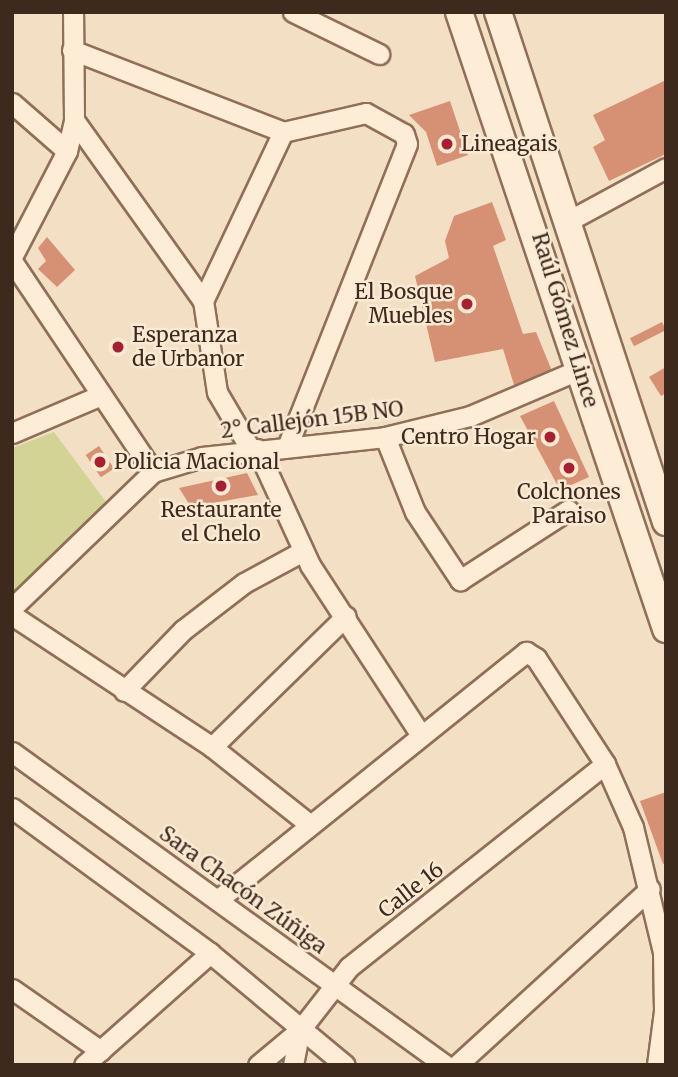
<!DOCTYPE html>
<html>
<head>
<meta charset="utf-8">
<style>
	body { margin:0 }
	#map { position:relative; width:678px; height:1077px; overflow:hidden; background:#f3dfc3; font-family:Merriweather,serif }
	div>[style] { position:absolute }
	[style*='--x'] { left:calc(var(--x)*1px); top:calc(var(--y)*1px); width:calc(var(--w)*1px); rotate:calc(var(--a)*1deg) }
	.green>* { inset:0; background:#d3d395 }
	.building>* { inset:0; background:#d69174; transform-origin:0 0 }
	.roads { filter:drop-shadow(2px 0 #906f57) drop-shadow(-2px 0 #906f57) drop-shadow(0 2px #906f57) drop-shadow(0 -2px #906f57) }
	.minor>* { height:19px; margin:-9.5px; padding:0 9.5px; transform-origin:9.5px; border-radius:9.5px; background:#fdedd7 }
	.secondary>* { height:26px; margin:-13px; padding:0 13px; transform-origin:13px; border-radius:13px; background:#fdedd7 }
	.dots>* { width:19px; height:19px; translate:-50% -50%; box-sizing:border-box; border:4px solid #faead3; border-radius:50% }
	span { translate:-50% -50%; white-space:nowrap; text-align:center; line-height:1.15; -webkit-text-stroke:5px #faead3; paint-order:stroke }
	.poi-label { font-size:21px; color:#3e291d }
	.left { translate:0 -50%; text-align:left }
	.right { translate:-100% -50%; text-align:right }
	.street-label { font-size:21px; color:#3e291d }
	.frame { position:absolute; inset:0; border:14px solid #3e291d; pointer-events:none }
</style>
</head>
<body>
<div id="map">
	<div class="green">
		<div style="clip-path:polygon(54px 432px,112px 510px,12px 593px,12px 448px)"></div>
	</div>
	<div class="building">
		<div style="clip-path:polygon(666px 80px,666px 154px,609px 181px,593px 147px,605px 140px,593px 115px)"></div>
		<div style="clip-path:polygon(450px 101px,468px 155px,437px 166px,426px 132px,409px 115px)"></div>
		<div style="clip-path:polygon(492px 202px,506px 240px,493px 246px,523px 334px,536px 332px,552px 371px,515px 388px,503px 349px,435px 362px,415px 276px,449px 258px,445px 241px,454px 216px)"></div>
		<div style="clip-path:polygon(47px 237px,75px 270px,57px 287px,38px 269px,46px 261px,38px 248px)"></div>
		<div style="left:662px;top:322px;width:9px;height:36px;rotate:63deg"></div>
		<div style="clip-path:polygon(666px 367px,666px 393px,661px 396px,649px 377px)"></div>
		<div style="clip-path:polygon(554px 401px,589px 477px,560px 490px,520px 416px)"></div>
		<div style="left:99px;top:446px;width:27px;height:16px;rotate:56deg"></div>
		<div style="clip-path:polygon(247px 473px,258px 495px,191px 507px,179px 488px)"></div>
		<div style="clip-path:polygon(666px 792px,666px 863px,663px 864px,640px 801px)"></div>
	</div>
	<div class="roads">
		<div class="minor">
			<div style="--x:293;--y:12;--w:96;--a:26"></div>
			<div style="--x:72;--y:50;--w:226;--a:21.2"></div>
			<div style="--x:12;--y:103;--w:73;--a:41.1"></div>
			<div style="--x:74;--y:120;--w:222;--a:54.5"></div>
			<div style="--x:568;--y:221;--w:111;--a:-28.4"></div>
			<div style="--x:12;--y:257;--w:119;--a:-62.6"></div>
			<div style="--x:67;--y:151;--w:32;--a:-77"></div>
			<div style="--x:74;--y:120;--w:108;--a:-90.5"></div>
			<div style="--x:12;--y:261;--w:254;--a:56.2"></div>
			<div style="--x:12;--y:433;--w:97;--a:-23.1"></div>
			<div style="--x:385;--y:437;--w:81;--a:68.2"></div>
			<div style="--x:415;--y:512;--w:82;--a:56.5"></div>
			<div style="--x:460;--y:580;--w:129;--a:-32.9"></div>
			<div style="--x:257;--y:449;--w:128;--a:65.4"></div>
			<div style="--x:310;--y:565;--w:203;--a:56.9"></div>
			<div style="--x:251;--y:450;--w:67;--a:-120.4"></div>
			<div style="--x:217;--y:392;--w:92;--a:-98.7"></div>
			<div style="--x:203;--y:301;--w:187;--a:-64.7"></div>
			<div style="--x:283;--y:132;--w:85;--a:-12.9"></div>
			<div style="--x:366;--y:113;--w:43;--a:28.9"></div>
			<div style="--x:404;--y:134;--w:10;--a:73"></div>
			<div style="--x:407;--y:144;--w:326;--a:111.6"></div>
			<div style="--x:12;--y:608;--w:196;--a:-44"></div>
			<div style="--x:153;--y:472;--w:51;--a:-17"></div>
			<div style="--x:202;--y:457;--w:184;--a:-6.2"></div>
			<div style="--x:385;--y:437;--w:88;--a:-13.9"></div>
			<div style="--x:470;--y:416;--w:120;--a:-23.1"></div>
			<div style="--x:12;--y:615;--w:240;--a:33.4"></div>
			<div style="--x:212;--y:747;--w:122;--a:38.4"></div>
			<div style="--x:124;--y:691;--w:85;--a:-46"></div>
			<div style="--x:183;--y:630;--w:77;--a:-37.6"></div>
			<div style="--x:244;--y:583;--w:67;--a:-28.5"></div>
			<div style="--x:212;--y:747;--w:187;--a:-44.4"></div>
			<div style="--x:12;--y:752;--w:534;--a:35.86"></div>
			<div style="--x:12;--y:808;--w:245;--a:36.2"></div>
			<div style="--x:210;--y:953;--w:175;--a:39.7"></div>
			<div style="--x:220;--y:898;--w:393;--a:-38.8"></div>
			<div style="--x:526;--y:652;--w:12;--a:31"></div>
			<div style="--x:536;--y:658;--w:126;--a:56.9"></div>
			<div style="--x:605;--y:764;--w:69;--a:66"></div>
			<div style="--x:633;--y:827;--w:129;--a:76.5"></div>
			<div style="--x:663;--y:952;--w:59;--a:89"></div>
			<div style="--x:664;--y:1011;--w:54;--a:97.4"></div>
			<div style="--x:12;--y:989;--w:108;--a:34.9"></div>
			<div style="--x:84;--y:1065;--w:169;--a:-41.6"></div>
			<div style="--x:258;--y:1065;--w:55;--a:-39.8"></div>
			<div style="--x:300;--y:1030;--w:80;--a:-52.1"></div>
			<div style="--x:349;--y:967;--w:327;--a:-38.4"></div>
			<div style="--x:293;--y:1065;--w:36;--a:-79"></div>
			<div style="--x:457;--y:1065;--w:261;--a:-42.4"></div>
		</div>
		<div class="secondary">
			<div style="--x:459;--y:12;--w:651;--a:71.45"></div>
			<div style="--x:498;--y:12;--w:537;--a:71.77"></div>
		</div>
	</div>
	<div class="dots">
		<div style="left:447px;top:144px;background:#a71f30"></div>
		<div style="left:467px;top:304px;background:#a71f30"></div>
		<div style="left:118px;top:347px;background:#a71f30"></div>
		<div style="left:550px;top:437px;background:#a71f30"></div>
		<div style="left:100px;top:462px;background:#a71f30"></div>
		<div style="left:569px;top:468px;background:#a71f30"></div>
		<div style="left:221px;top:486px;background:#a71f30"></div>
	</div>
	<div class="poi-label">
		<span class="left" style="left:461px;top:144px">Lineagais</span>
		<span class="right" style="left:453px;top:304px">El Bosque<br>Muebles</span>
		<span class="left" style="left:132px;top:347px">Esperanza<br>de Urbanor</span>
		<span class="right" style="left:536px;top:437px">Centro Hogar</span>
		<span class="left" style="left:114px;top:462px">Policia Macional</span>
		<span style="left:569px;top:504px">Colchones<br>Paraiso</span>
		<span style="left:221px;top:522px">Restaurante<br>el Chelo</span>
	</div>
	<div class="street-label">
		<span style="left:565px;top:320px;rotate:73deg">Raúl Gómez Lince</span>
		<span style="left:312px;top:420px;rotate:-7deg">2° Callejón 15B NO</span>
		<span style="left:243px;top:890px;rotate:36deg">Sara Chacón Zúñiga</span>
		<span style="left:411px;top:890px;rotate:-38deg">Calle 16</span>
	</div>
	<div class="frame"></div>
</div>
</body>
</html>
